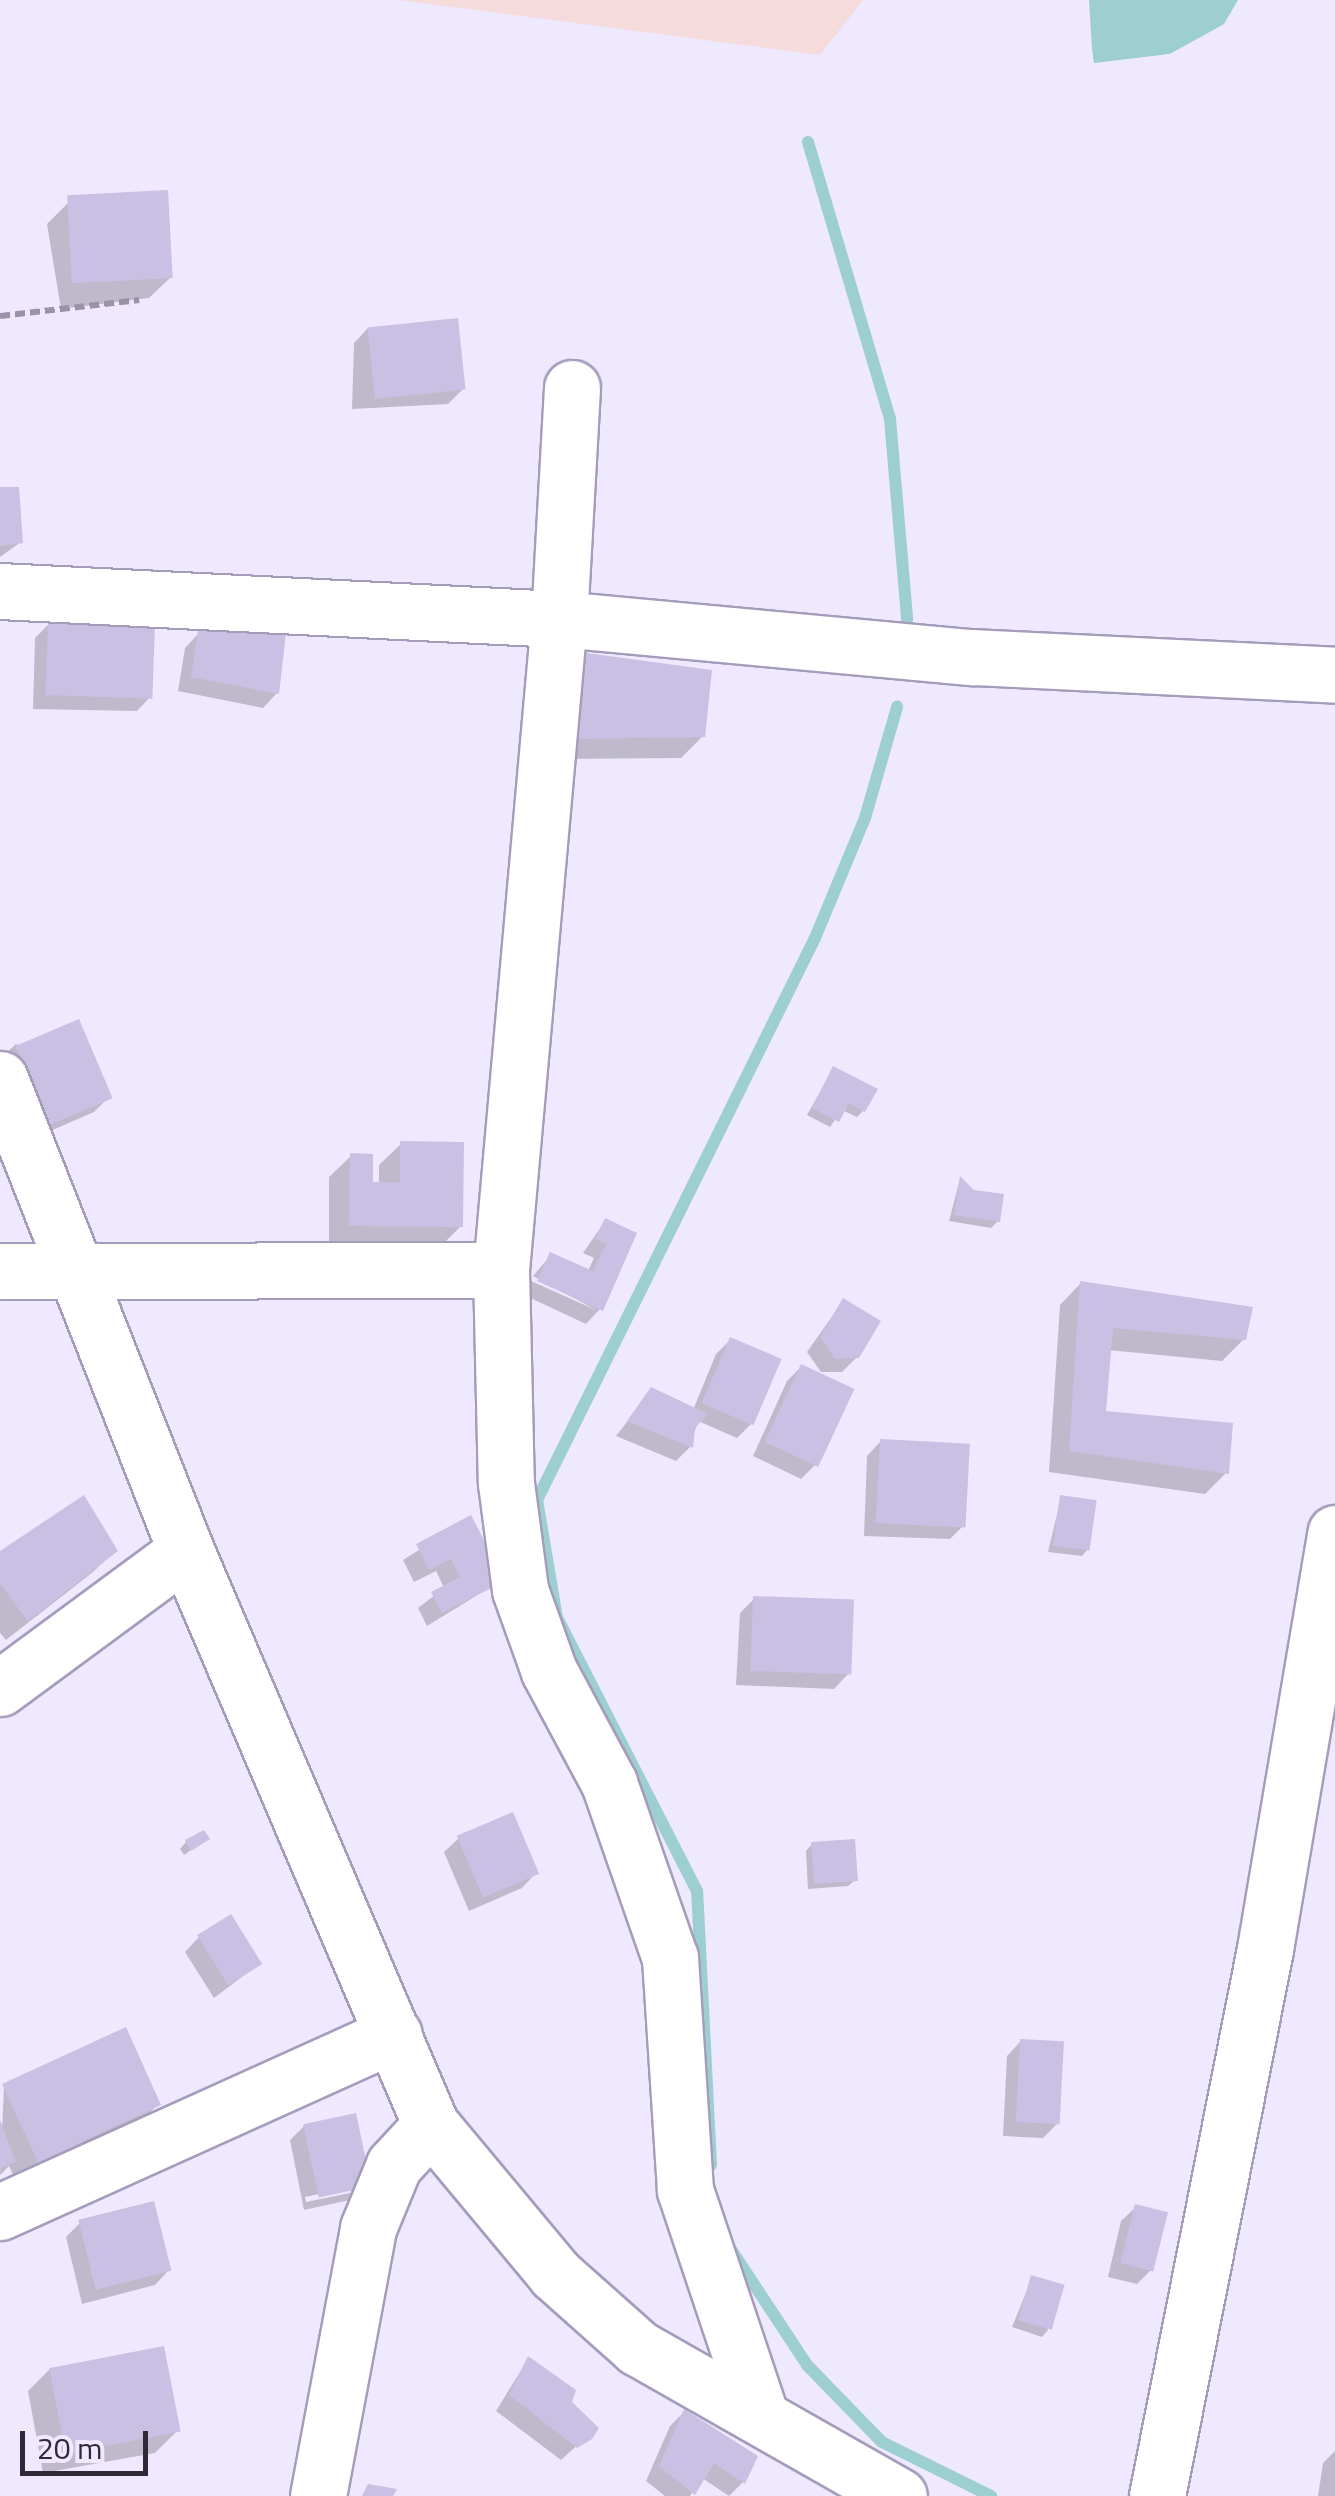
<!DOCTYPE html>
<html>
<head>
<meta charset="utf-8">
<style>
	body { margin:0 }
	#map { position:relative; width:1335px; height:2496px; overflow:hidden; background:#eee9fe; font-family:"Titillium Web",sans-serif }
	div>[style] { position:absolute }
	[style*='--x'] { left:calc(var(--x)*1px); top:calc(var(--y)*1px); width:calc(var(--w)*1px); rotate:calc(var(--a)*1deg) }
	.commercial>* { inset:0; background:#f6dbdd }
	.water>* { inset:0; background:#9dced1 }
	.pier>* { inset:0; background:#eee9fe }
	.shadow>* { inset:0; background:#0003 }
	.stream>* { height:12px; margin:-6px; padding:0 6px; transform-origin:6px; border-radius:6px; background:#9dced1 }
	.building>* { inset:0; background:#cac0e4; transform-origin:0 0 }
	.path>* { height:6px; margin-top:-3px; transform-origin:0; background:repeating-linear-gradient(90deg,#9894a5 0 10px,transparent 0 15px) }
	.roads { filter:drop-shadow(2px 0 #a59cbc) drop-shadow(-2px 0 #a59cbc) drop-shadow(0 2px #a59cbc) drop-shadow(0 -2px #a59cbc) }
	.minor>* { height:55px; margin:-27.5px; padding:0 27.5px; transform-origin:27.5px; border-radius:27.5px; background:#fff }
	span { translate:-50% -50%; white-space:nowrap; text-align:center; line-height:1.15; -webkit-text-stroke:8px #eee9fe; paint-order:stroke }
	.scale { position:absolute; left:20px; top:2431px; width:128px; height:45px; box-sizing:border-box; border:5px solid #2e2a37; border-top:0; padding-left:12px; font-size:30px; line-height:35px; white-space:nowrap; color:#2e2a37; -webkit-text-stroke:8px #eee9fe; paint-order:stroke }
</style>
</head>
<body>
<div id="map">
	<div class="commercial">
		<div style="clip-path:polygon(399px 0,863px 0,820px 55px)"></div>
	</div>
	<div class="water">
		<div style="clip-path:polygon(1089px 0,1238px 0,1224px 24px,1170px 54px,1093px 64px)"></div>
	</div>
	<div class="pier">
		<div style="clip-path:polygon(1084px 0,1094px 63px,1170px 54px,1224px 25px,1243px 0,1227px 28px,1172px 59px,1093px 69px)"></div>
	</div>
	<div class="shadow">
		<div style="clip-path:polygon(68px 203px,171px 277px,149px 298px,61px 309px,47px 224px)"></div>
		<div style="clip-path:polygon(368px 328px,463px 389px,448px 404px,352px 409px,354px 343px)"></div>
		<div style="clip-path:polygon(0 490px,21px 542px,0 557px)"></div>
		<div style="clip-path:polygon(49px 624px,151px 696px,137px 711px,33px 709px,35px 638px)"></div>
		<div style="clip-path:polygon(199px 633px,277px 693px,263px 708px,178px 691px,185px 648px)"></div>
		<div style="clip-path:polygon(559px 676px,703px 736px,681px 758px,555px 759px)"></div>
		<div style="clip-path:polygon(16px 1044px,109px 1097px,94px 1112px,32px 1139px,1px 1058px)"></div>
		<div style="clip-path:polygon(833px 1069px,863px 1111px,857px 1117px,842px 1110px,830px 1127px,807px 1115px)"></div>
		<div style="clip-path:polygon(401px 1144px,461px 1226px,439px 1248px,329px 1247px,329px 1177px,351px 1156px,370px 1184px,379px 1184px,379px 1165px)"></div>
		<div style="clip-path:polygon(960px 1179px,998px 1221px,991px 1228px,949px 1221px)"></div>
		<div style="clip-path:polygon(605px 1221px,634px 1234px,600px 1309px,586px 1324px,524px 1295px,531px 1281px,598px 1311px,533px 1276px,551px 1255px,588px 1271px,594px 1258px,583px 1253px)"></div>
		<div style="clip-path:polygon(1081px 1283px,1244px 1339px,1222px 1361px,1108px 1350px,1103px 1413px,1226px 1473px,1205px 1494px,1049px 1472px,1060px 1305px)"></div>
		<div style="clip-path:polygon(843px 1301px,857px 1357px,842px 1372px,821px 1372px,807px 1352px)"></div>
		<div style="clip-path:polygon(730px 1340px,779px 1361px,751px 1424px,737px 1438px,698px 1421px,690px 1447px,676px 1461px,616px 1436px,652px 1390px,693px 1410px,716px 1354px)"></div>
		<div style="clip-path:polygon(801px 1367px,815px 1465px,801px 1479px,753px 1456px,787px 1381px)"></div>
		<div style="clip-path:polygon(881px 1441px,964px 1525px,950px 1539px,864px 1536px,867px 1456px)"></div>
		<div style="clip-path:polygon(1061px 1498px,1088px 1549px,1082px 1556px,1048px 1552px)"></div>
		<div style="clip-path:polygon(470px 1518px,502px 1580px,427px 1626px,418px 1608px,444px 1588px,436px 1571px,414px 1582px,403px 1560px)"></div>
		<div style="clip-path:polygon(114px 1551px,93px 1572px,6px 1640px,0 1633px,0 1554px)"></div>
		<div style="clip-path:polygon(754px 1599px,848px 1674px,834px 1689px,736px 1685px,740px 1613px)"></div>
		<div style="clip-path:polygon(459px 1838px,536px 1873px,522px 1888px,469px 1911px,444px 1852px)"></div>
		<div style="clip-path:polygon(206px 1839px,184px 1855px,180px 1849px,186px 1842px)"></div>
		<div style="clip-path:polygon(812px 1844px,855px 1880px,848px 1886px,808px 1889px,806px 1851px)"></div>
		<div style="clip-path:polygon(199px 1937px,259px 1964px,214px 1998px,185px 1952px)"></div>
		<div style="clip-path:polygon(1021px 2041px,1057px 2124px,1043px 2138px,1003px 2136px,1007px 2056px)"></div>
		<div style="clip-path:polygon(4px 2086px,158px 2104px,137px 2126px,20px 2190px,9px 2166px,0 2175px)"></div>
		<div style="clip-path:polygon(evenodd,304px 2126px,368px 2185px,354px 2199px,304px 2210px,290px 2140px,304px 2126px,355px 2186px,355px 2192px,306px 2202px,305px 2197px,355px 2186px)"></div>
		<div style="clip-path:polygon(1136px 2207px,1151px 2270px,1137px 2284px,1108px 2277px,1121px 2221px)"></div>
		<div style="clip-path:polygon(80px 2223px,169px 2270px,155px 2285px,82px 2304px,66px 2237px)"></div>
		<div style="clip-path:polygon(1032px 2278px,1048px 2330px,1042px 2337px,1012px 2327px)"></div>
		<div style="clip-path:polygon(528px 2359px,569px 2403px,582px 2441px,561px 2460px,496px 2411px)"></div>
		<div style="clip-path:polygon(50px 2369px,177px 2431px,155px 2453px,43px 2473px,28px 2391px)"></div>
		<div style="clip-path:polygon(684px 2412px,743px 2482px,729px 2496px,702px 2478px,690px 2496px,665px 2496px,646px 2481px,670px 2426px)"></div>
		<div style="clip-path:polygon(1335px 2451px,1335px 2496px,1318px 2496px,1323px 2463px)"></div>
	</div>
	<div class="stream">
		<div style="--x:808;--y:142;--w:289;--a:73.5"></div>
		<div style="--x:890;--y:419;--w:201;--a:85.1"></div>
		<div style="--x:711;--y:2165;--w:274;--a:-92.9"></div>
		<div style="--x:697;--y:1891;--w:307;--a:-117.1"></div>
		<div style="--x:557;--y:1618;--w:120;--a:-99.6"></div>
		<div style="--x:537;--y:1500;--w:627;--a:-63.68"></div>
		<div style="--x:815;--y:938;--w:130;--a:-67.4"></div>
		<div style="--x:865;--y:818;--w:116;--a:-73.9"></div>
		<div style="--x:728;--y:2245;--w:144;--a:56.6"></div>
		<div style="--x:807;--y:2365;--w:107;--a:45.8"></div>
		<div style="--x:882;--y:2442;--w:122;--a:26.4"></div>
	</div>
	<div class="building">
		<div style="left:168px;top:190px;width:88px;height:101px;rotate:87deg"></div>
		<div style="left:458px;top:318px;width:72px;height:91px;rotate:84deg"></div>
		<div style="clip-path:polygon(0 487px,19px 487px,23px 543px,0 546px)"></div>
		<div style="left:48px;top:621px;width:107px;height:74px;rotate:2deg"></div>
		<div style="clip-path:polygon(198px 631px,286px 633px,279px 694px,191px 677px)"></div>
		<div style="clip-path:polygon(579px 652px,712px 670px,705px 737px,575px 739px)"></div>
		<div style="left:79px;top:1019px;width:86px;height:69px;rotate:67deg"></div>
		<div style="clip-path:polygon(833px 1066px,878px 1089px,865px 1112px,849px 1103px,839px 1122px,812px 1108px)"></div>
		<div style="clip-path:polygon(400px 1141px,464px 1142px,463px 1227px,349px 1226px,350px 1153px,373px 1154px,373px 1182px,400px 1182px)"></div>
		<div style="clip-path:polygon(960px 1176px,974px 1190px,1004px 1194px,1000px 1222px,954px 1215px)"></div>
		<div style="clip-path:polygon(605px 1218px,637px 1233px,603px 1311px,537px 1281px,550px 1252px,593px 1271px,606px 1244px,595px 1239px)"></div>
		<div style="clip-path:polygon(1080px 1281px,1253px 1307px,1246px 1340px,1113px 1328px,1106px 1411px,1233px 1423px,1229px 1474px,1069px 1451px)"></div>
		<div style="clip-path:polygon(843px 1298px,881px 1321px,859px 1358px,835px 1359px,820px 1337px)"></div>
		<div style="left:730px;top:1337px;width:56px;height:72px;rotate:23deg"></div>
		<div style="left:801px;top:1364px;width:59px;height:86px;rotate:25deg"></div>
		<div style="clip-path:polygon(651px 1387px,708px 1414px,695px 1428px,693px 1448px,627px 1421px)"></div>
		<div style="left:880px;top:1439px;width:90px;height:84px;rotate:3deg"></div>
		<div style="clip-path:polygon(84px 1495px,118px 1551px,28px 1621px,0 1584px,0 1551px)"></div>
		<div style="left:1060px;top:1495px;width:37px;height:51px;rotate:8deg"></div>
		<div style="clip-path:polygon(471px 1515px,505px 1581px,442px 1613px,431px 1592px,460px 1577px,451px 1559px,429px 1570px,416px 1544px)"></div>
		<div style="left:753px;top:1596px;width:101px;height:75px;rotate:2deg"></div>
		<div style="left:513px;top:1812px;width:67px;height:61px;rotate:67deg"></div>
		<div style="clip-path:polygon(204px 1830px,210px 1839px,191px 1851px,185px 1840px)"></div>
		<div style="left:855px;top:1839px;width:42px;height:44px;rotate:86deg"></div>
		<div style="left:231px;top:1914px;width:59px;height:40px;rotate:58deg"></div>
		<div style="clip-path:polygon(126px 2027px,161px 2105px,73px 2146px,77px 2154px,42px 2171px,2px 2084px)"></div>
		<div style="left:1020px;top:2039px;width:44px;height:83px;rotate:3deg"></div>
		<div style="left:356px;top:2113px;width:75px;height:54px;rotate:78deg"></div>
		<div style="clip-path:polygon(0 2120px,16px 2162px,0 2168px)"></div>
		<div style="left:154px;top:2201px;width:72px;height:78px;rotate:76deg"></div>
		<div style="left:1135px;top:2204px;width:34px;height:61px;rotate:14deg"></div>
		<div style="left:1031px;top:2275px;width:35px;height:47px;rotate:16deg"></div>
		<div style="left:164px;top:2346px;width:87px;height:117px;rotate:79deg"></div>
		<div style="clip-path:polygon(528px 2356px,576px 2390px,572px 2402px,599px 2428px,592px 2439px,577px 2448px,509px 2395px)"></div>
		<div style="clip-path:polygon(684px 2409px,758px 2456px,745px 2484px,714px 2463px,695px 2495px,659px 2466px)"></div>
		<div style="clip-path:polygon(368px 2484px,397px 2489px,393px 2496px,362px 2496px)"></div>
	</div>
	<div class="path">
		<div style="--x:0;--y:316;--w:140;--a:-6.6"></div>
	</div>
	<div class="roads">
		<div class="minor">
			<div style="--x:572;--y:388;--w:231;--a:93.2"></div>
			<div style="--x:559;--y:619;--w:654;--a:95.09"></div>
			<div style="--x:501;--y:1270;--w:213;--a:88.7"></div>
			<div style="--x:506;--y:1483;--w:108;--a:82.5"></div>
			<div style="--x:520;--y:1590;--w:86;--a:70.3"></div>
			<div style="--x:549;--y:1671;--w:127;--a:61.8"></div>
			<div style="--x:609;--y:1783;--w:185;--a:70.8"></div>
			<div style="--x:670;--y:1958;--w:232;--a:86.3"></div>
			<div style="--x:685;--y:2190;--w:236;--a:71.5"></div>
			<div style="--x:0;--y:591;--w:560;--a:2.87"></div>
			<div style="--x:559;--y:619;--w:415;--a:5.3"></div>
			<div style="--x:972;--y:657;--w:363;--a:2.8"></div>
			<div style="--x:0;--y:1079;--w:507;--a:68.49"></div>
			<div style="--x:186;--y:1551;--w:624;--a:66.89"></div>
			<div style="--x:431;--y:2125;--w:194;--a:50.2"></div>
			<div style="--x:555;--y:2274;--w:111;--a:41.7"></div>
			<div style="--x:638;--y:2348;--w:300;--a:29.6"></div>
			<div style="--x:0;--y:1271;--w:501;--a:-0.11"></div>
			<div style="--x:0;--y:1688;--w:231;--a:-36.4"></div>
			<div style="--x:0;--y:2212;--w:432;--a:-24.3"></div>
			<div style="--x:318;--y:2496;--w:273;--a:-79.4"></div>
			<div style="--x:368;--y:2228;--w:68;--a:-67.6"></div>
			<div style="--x:394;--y:2165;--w:54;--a:-47.2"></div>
			<div style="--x:1157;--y:2496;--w:558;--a:-78.83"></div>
			<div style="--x:1265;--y:1949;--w:422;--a:-80.4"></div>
		</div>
	</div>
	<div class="scale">20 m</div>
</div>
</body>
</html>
